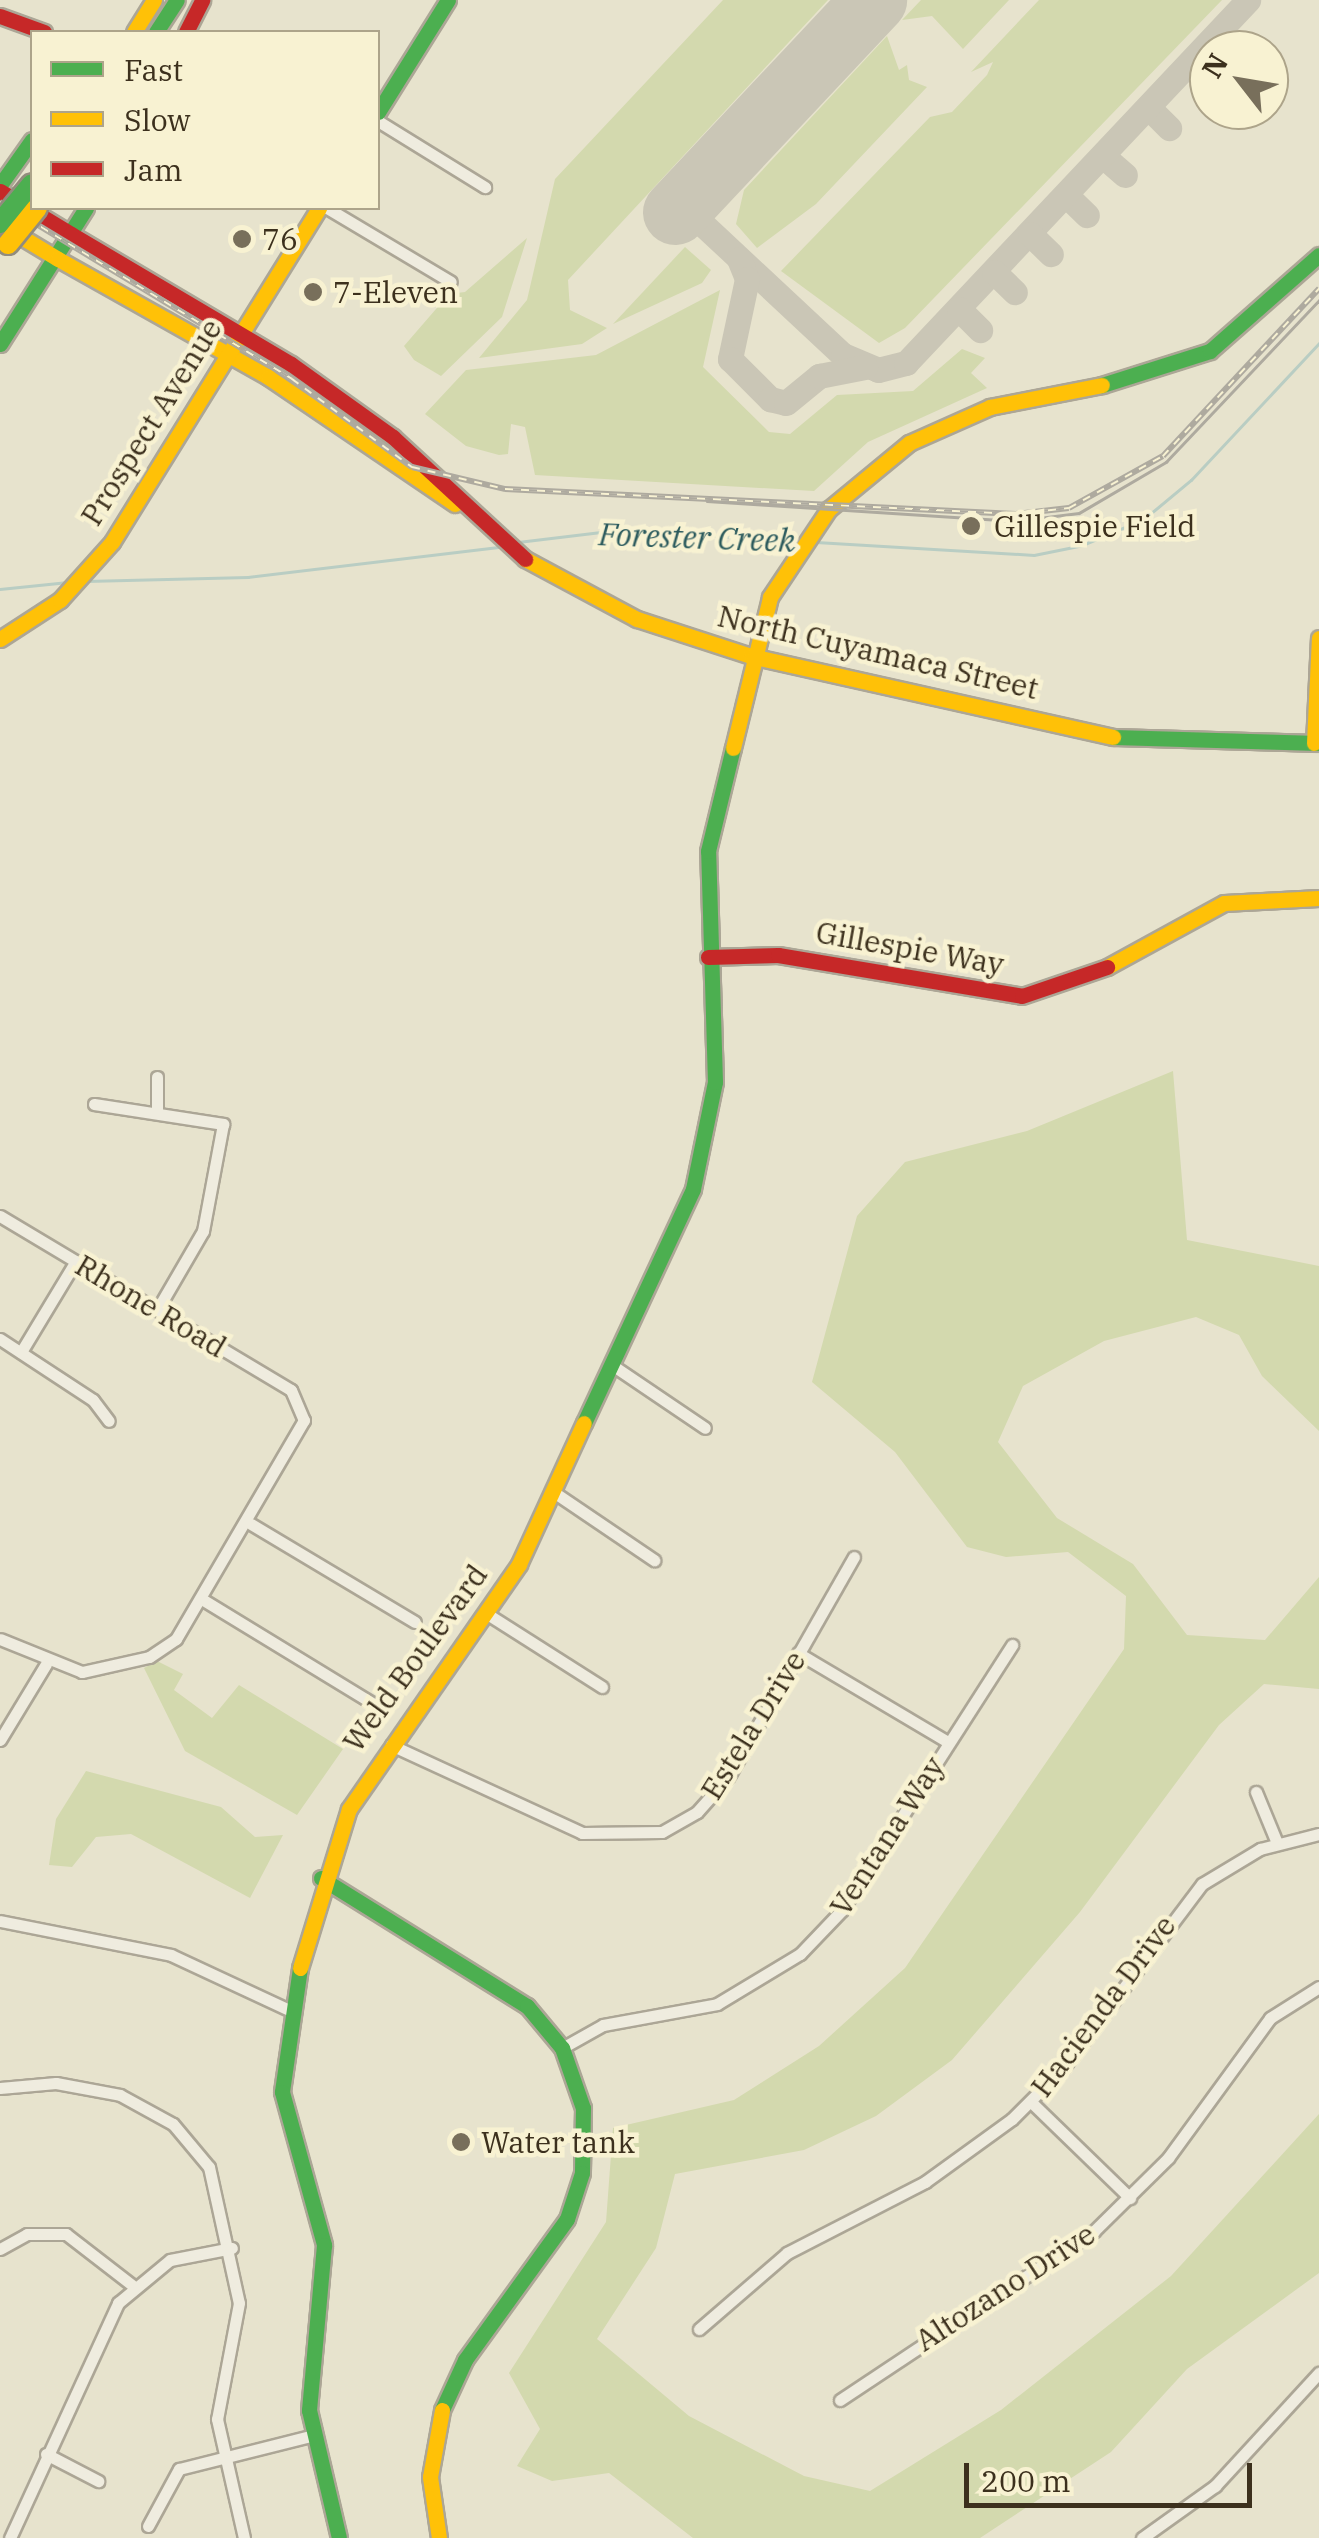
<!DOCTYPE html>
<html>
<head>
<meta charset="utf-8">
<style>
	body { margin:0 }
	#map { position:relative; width:1319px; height:2538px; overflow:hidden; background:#e7e3cd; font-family:"IBM Plex Serif",serif }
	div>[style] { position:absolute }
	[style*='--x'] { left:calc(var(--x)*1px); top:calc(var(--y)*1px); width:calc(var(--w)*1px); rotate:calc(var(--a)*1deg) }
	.green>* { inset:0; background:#d3d9ae }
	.stream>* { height:2.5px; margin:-1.25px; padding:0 1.25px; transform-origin:1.25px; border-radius:1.25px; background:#b9cdc3 }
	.taxiway>* { height:25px; margin:-12.5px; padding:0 12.5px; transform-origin:12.5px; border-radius:12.5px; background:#cac6b6 }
	.runway>* { height:65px; margin:-32.5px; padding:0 32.5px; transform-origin:32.5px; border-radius:32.5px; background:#cac6b6 }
	.roads { filter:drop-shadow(2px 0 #aca696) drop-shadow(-2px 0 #aca696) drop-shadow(0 2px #aca696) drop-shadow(0 -2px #aca696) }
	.street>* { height:11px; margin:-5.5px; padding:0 5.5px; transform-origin:5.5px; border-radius:5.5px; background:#efecdf }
	.fast>* { height:15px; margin:-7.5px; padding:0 7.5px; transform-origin:7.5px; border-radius:7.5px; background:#4caf50 }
	.slow>* { height:15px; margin:-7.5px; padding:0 7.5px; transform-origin:7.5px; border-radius:7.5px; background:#ffc107 }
	.jam>* { height:15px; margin:-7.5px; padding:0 7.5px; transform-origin:7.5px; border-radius:7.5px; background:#c62828 }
	.tram>* { height:2.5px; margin:-1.25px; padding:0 1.25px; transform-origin:1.25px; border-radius:1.25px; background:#aeaa9f }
	.rail>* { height:6px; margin-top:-3px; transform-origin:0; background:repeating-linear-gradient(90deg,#f8f2d2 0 8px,#aeaa9f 0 16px); box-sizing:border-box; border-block:2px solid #aeaa9f }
	.bridges { filter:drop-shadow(2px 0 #928c7d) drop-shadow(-2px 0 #928c7d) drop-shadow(0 2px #928c7d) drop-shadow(0 -2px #928c7d) }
	.fast-bridge>* { height:20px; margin:-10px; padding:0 10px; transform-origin:10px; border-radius:10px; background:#4caf50 }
	.slow-bridge>* { height:20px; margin:-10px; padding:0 10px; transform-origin:10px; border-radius:10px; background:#ffc107 }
	.dots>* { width:28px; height:28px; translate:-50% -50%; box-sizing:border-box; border:5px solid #f8f2d2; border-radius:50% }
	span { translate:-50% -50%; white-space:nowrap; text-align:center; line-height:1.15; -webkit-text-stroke:9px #f8f2d2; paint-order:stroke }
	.poi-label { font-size:30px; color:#3c301d }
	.left { translate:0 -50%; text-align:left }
	.street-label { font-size:30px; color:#3c301d }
	.water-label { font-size:32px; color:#2b5a5d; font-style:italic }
	.legend { position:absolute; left:30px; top:30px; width:350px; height:180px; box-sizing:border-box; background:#f8f2d2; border:2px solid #ada48a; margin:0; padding:12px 18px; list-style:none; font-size:30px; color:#3c301d }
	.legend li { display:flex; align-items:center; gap:20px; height:50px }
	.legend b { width:50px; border:2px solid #ada48a }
	.north { position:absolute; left:1189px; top:30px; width:100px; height:100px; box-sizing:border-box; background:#f8f2d2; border:2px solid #ada48a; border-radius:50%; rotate:301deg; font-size:28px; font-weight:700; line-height:40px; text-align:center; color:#3c301d }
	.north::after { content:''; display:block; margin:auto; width:35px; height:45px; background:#786f5b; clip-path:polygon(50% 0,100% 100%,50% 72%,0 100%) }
	.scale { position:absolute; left:964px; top:2463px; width:288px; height:45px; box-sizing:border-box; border:5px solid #3c301d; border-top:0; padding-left:12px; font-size:30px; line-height:35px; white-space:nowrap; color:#3c301d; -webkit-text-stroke:8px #f8f2d2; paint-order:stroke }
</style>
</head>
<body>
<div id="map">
	<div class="green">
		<div style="clip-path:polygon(723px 0,828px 0,568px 280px,570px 310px,607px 328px,582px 344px,479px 358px,527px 300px,555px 179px)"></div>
		<div style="clip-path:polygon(921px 0,1009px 0,963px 49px,932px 16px,902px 20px)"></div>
		<div style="clip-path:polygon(1039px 0,1222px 0,905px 328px,879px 343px,781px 271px,930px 117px,952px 112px,987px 75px,993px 62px,971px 72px)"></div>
		<div style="clip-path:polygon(887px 36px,899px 70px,907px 65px,909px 80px,927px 87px,816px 204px,757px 248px,736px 224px,744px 190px)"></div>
		<div style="clip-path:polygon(527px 238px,502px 317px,441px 376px,414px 360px,404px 346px,449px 294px,465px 292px)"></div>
		<div style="clip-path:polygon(685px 247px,711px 270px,702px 283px,613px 324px)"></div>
		<div style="clip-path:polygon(720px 290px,703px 367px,769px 432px,790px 434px,837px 395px,913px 391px,962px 349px,985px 358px,971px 373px,987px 388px,868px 442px,814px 491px,535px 475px,525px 427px,511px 424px,508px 454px,499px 455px,466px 446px,425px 414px,466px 370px,596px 355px)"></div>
		<div style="clip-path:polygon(1173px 1071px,1187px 1240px,1319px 1266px,1319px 1431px,1262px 1376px,1239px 1335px,1196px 1317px,1104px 1341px,1023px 1386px,998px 1442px,1057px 1518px,1133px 1564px,1187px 1635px,1265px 1640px,1319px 1577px,1319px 1689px,1264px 1684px,1219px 1725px,1080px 1912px,952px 2060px,876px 2116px,804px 2150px,675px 2174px,656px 2248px,597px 2339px,689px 2416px,804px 2476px,870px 2491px,1001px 2410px,1171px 2276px,1319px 2114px,1319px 2273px,1187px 2369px,1111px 2452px,980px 2538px,693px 2538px,609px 2473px,552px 2481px,517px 2466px,540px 2429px,509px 2373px,606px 2222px,613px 2128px,734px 2100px,819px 2046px,905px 1968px,1124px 1649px,1126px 1596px,1068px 1552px,1006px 1557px,967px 1547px,895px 1452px,812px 1382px,857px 1216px,905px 1162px,1027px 1131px)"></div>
		<div style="clip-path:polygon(157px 1661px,183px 1674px,174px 1690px,212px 1718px,239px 1685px,343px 1749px,297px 1815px,185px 1751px,144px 1668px)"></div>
		<div style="clip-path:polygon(86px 1771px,221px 1807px,255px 1837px,283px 1835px,250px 1898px,131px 1834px,96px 1837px,72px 1867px,49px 1865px,56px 1819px)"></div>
	</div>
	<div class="stream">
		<div style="--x:518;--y:542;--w:100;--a:-6.9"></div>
		<div style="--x:617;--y:530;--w:181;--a:3.5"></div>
		<div style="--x:816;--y:542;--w:218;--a:3.4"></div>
		<div style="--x:1034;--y:555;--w:50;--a:-11.5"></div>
		<div style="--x:1083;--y:545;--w:66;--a:-23.1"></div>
		<div style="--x:1144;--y:519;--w:61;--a:-39.7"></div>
		<div style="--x:1191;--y:480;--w:187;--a:-46.9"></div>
		<div style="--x:86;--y:581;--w:162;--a:-1.4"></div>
		<div style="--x:248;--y:577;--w:254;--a:-6.8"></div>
		<div style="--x:0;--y:589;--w:68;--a:-5.9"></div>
	</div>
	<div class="taxiway">
		<div style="--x:1148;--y:107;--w:30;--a:45"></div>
		<div style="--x:1103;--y:156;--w:29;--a:41"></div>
		<div style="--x:1066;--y:195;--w:29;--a:44"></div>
		<div style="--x:682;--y:205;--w:220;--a:43"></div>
		<div style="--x:843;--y:355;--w:38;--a:23"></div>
		<div style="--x:878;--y:370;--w:29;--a:-14"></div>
		<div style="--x:906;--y:363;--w:499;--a:-46.7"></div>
		<div style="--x:1030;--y:234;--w:29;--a:44"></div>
		<div style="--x:739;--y:259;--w:22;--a:68"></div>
		<div style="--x:747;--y:279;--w:82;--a:102"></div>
		<div style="--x:730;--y:359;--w:57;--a:45"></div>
		<div style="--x:770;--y:399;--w:16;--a:14"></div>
		<div style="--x:786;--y:403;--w:43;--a:-39.3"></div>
		<div style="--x:819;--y:376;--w:47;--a:-11.1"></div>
		<div style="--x:994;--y:272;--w:29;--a:44"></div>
		<div style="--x:959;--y:309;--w:30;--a:45"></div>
	</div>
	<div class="runway">
		<div style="--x:675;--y:212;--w:291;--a:-46.8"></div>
	</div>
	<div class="roads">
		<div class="street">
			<div style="--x:378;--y:121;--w:126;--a:31.7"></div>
			<div style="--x:327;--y:208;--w:144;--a:30.8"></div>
			<div style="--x:157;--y:1077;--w:33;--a:90"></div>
			<div style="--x:94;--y:1104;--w:131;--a:8.8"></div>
			<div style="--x:223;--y:1124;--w:109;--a:100.6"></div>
			<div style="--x:203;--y:1231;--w:91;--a:120.2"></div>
			<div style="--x:0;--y:1216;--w:339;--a:30.9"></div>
			<div style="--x:291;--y:1390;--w:33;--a:67"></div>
			<div style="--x:304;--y:1420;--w:254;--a:120.3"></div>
			<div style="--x:176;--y:1639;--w:32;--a:146"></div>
			<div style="--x:149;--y:1657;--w:69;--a:167.4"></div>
			<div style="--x:82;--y:1672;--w:88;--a:-158.1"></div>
			<div style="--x:0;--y:1339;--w:111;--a:33.3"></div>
			<div style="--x:93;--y:1400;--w:26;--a:53"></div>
			<div style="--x:21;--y:1352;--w:106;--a:-58.9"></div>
			<div style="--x:612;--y:1365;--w:112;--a:34.1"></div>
			<div style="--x:555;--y:1493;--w:120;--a:34.1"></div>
			<div style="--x:251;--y:1524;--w:191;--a:30.9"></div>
			<div style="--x:205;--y:1601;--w:196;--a:31.4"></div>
			<div style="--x:489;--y:1615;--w:134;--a:32.5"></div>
			<div style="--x:798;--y:1653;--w:174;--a:30.7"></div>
			<div style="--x:0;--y:1740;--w:89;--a:-58.8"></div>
			<div style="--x:391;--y:1745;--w:210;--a:24.7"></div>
			<div style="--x:582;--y:1833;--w:80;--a:-0.7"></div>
			<div style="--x:662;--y:1832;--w:40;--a:-29.7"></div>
			<div style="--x:697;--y:1812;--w:48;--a:-48.4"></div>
			<div style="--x:729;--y:1776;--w:252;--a:-60.3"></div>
			<div style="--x:1256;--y:1792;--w:55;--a:67.6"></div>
			<div style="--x:0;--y:1921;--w:174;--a:11.2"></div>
			<div style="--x:171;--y:1955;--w:128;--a:25"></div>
			<div style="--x:562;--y:2048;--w:47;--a:-29.3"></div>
			<div style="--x:603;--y:2025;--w:116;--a:-10.4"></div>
			<div style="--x:717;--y:2004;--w:97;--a:-31.1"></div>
			<div style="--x:800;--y:1954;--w:61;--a:-46.3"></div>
			<div style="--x:842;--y:1910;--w:315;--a:-57.3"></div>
			<div style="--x:0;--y:2088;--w:56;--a:-5.1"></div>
			<div style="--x:56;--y:2083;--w:65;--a:10.6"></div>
			<div style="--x:120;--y:2095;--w:60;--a:28.7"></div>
			<div style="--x:173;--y:2124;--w:56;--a:50.1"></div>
			<div style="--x:209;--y:2167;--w:139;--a:77.6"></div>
			<div style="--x:239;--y:2303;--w:118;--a:100.7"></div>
			<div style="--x:217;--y:2419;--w:122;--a:77.2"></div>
			<div style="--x:1031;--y:2102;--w:138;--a:44.1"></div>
			<div style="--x:0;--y:2249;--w:31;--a:-29"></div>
			<div style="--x:27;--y:2234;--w:39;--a:0"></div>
			<div style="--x:66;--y:2234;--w:83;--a:37.7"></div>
			<div style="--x:699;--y:2329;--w:116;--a:-40.8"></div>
			<div style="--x:787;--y:2253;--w:155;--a:-27.2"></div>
			<div style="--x:925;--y:2182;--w:107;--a:-35.9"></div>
			<div style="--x:1012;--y:2119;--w:74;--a:-45"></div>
			<div style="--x:1064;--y:2067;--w:229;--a:-53"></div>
			<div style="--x:1202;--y:1884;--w:68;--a:-31.1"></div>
			<div style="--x:1260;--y:1849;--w:61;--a:-14.3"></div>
			<div style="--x:840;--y:2400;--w:305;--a:-33.6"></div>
			<div style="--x:1094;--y:2231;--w:104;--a:-44.6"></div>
			<div style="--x:1168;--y:2158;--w:173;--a:-53.9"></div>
			<div style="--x:1270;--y:2018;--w:58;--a:-32.3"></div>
			<div style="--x:46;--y:2454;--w:59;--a:27.4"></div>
			<div style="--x:148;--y:2526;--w:65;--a:-61.5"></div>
			<div style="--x:179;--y:2469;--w:139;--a:-14.1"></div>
			<div style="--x:10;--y:2538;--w:259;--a:-65.3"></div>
			<div style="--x:118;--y:2303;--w:67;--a:-39.6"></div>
			<div style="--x:170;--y:2260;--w:63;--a:-11"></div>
			<div style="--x:1142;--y:2538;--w:90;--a:-35.5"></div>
			<div style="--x:1215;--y:2486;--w:154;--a:-47.4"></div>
		</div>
		<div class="fast">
			<div style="--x:156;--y:32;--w:38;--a:-57"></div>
			<div style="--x:378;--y:112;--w:132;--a:-58"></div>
			<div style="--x:0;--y:185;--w:55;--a:-54.6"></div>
			<div style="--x:0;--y:344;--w:161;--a:-57.7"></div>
			<div style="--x:1102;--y:385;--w:113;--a:-17.5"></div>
			<div style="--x:1210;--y:351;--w:145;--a:-41.4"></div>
			<div style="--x:1113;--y:737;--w:206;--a:1.7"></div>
			<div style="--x:584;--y:1423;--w:258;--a:-65"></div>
			<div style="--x:693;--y:1189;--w:109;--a:-78.4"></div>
			<div style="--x:715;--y:1082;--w:231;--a:-91.7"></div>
			<div style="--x:708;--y:851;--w:106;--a:-76.4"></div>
			<div style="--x:321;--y:1878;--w:243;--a:31.9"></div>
			<div style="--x:527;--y:2006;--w:55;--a:50.2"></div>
			<div style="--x:562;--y:2048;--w:64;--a:70.7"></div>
			<div style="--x:583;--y:2108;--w:65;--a:90.9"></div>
			<div style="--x:582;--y:2173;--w:48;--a:108.1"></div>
			<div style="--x:567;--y:2219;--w:174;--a:125.9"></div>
			<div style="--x:465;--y:2360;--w:55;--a:114.7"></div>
			<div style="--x:300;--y:1968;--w:125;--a:98.3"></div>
			<div style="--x:282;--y:2092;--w:159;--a:74.6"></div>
			<div style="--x:324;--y:2245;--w:166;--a:95.2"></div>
			<div style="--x:309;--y:2410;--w:131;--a:76.8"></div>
		</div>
		<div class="slow">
			<div style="--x:134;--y:32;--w:38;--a:-58"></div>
			<div style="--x:5;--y:227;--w:62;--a:31.1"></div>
			<div style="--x:58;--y:259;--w:241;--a:29.3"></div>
			<div style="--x:268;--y:377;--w:226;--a:34.2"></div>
			<div style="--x:525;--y:559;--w:127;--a:28.2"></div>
			<div style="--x:637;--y:619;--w:120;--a:18"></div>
			<div style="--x:751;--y:656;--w:371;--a:12.6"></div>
			<div style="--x:0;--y:639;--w:72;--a:-33"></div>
			<div style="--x:60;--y:600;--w:78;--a:-48.1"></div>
			<div style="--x:112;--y:542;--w:393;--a:-58.2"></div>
			<div style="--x:1314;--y:743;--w:105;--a:-87.3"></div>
			<div style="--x:733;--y:748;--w:155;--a:-76.2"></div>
			<div style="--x:770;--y:597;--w:106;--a:-56.2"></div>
			<div style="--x:829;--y:509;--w:104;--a:-39.5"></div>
			<div style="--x:909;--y:443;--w:89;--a:-24"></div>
			<div style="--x:990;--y:407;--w:114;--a:-11.1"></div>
			<div style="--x:1107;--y:967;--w:133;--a:-28.7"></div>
			<div style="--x:1224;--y:903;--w:95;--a:-3"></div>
			<div style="--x:300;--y:1968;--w:166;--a:-72.9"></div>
			<div style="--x:349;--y:1809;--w:298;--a:-55.2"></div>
			<div style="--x:519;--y:1564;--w:155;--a:-65.3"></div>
			<div style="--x:439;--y:2538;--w:62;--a:-98.4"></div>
			<div style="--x:430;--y:2477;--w:68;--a:-79.8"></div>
		</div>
		<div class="jam">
			<div style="--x:0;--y:16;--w:47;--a:20"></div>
			<div style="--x:186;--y:32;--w:36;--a:-63"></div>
			<div style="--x:0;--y:191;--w:83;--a:31.2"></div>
			<div style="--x:71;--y:234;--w:256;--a:30.6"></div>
			<div style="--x:291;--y:364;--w:125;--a:35.6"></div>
			<div style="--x:393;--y:437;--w:180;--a:42.7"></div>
			<div style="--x:708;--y:957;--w:70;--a:-1.6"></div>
			<div style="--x:778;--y:955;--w:247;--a:9.5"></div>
			<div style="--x:1022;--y:996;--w:90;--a:-18.8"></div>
		</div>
	</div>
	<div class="tram">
		<div style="--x:707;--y:501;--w:309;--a:3.7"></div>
		<div style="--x:1015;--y:521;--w:64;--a:-7.1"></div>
		<div style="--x:1079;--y:513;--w:101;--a:-30.4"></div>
		<div style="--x:1166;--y:462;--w:223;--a:-46.6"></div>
	</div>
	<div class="rail">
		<div style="--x:0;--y:202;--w:341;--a:31.2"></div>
		<div style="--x:292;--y:379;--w:149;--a:36.3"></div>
		<div style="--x:412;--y:467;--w:96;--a:13.3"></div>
		<div style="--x:505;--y:489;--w:512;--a:2.8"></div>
		<div style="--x:1016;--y:514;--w:53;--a:-6.5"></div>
		<div style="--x:1069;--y:508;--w:107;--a:-29"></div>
		<div style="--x:1163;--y:456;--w:229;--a:-47"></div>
	</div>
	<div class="bridges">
		<div class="fast-bridge">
			<div style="--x:0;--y:223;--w:50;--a:-50.6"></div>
		</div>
		<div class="slow-bridge">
			<div style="--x:8;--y:244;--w:46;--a:-51.1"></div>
		</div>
	</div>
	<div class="dots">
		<div style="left:242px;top:239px;background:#786f5b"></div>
		<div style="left:313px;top:292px;background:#786f5b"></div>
		<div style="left:971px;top:526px;background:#786f5b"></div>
		<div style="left:461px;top:2142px;background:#786f5b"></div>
	</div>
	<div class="poi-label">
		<span class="left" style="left:262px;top:239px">76</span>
		<span class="left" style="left:333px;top:292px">7-Eleven</span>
		<span class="left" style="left:994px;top:526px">Gillespie Field</span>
		<span class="left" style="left:481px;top:2142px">Water tank</span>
	</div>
	<div class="street-label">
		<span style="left:151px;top:422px;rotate:-58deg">Prospect Avenue</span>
		<span style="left:878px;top:652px;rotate:13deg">North Cuyamaca Street</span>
		<span style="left:910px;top:948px;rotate:10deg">Gillespie Way</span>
		<span style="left:151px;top:1306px;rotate:31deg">Rhone Road</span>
		<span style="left:415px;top:1658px;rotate:-54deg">Weld Boulevard</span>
		<span style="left:753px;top:1725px;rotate:-58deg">Estela Drive</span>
		<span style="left:887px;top:1836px;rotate:-57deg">Ventana Way</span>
		<span style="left:1103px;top:2006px;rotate:-53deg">Hacienda Drive</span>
		<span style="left:1005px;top:2287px;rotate:-33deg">Altozano Drive</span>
	</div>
	<div class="water-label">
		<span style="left:697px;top:537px;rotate:2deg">Forester Creek</span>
	</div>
	<ul class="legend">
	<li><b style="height:12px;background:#4caf50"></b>Fast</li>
	<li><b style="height:12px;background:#ffc107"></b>Slow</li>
	<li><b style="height:12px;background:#c62828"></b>Jam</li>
	</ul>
	<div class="north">N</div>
	<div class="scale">200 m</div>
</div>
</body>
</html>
